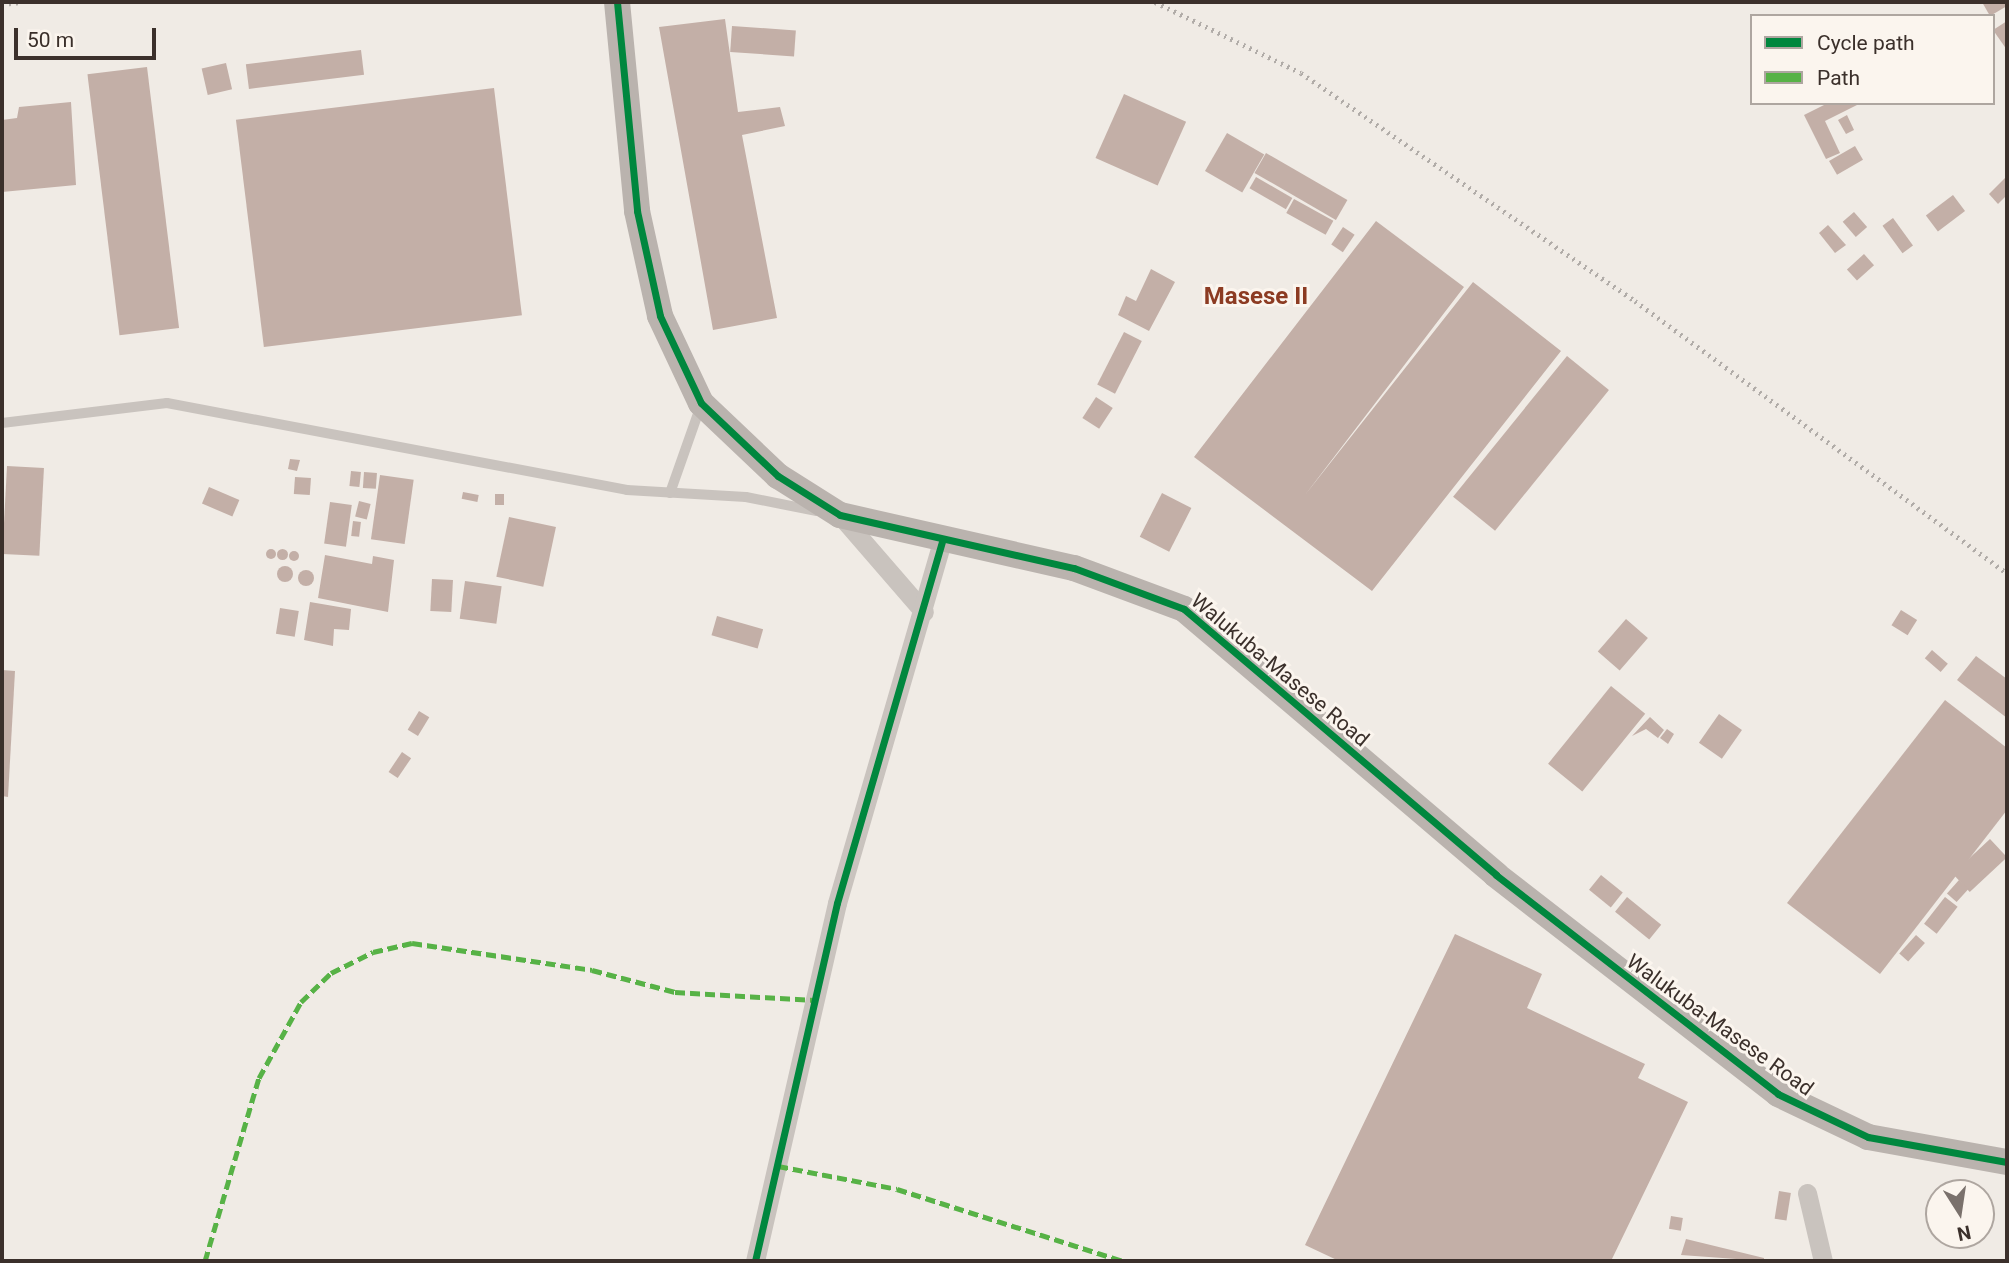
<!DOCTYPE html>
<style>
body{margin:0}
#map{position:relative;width:2009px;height:1263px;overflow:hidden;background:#f0ebe5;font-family:Roboto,sans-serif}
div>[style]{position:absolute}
.building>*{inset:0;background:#c3afa7;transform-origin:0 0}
.round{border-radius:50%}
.lane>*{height:10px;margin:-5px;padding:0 5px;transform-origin:5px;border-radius:5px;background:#c9c3be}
.street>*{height:19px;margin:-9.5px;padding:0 9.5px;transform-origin:9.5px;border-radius:9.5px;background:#c9c3be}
.secondary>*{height:26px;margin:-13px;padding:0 13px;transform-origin:13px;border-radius:13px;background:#bab3ae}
.rail>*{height:5px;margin-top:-2.5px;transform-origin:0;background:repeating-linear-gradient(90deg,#b1aca8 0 2px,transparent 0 7px)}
.quiet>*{height:5px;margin-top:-2.5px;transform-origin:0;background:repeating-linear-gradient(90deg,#57b246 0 10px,transparent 0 15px)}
.cycleway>*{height:7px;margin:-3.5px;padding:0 3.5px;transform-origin:3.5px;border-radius:3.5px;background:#00873e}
span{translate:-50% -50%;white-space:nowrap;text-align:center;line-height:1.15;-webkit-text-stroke:6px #fbf5ee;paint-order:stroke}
.street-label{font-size:21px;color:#3b302b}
.quarter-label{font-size:24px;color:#8c3b22;font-weight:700}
.frame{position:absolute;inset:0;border:4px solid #3b302b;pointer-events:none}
.legend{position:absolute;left:1750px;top:14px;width:245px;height:91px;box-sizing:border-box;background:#fbf5ee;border:2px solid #aea6a0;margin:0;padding:9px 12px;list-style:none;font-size:21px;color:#3b302b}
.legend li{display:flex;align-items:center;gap:14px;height:35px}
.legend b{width:35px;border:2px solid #aea6a0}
.north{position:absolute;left:1925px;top:1179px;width:70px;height:70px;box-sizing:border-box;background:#fbf5ee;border:2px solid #aea6a0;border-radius:50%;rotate:168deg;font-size:19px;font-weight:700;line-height:28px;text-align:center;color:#3b302b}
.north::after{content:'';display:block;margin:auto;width:24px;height:32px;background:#7a716c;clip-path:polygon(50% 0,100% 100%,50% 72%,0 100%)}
.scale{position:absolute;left:14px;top:28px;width:142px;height:32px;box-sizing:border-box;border:4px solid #3b302b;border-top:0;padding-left:9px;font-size:21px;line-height:24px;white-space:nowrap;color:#3b302b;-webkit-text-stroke:5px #fbf5ee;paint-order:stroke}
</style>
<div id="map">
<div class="building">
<div style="clip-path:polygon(1982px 2px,2007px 2px,2007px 6px,1990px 16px)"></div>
<div style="clip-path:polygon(725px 19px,738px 112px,780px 107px,785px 126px,742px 135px,777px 318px,713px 330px,659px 27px)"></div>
<div style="clip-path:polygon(2007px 21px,2007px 50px,1993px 30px)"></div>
<div style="left:732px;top:26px;width:64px;height:26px;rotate:4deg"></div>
<div style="left:361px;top:50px;width:25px;height:116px;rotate:83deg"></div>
<div style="left:226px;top:63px;width:27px;height:25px;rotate:77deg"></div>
<div style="left:147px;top:67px;width:263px;height:60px;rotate:83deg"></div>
<div style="left:494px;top:88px;width:229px;height:260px;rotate:83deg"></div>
<div style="left:1124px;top:94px;width:68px;height:70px;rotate:24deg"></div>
<div style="clip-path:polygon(71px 102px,76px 185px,2px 192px,2px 120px,17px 118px,19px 107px)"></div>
<div style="clip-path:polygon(1828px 103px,1857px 105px,1825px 121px,1840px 153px,1826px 159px,1804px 115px)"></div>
<div style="clip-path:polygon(1847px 115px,1854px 130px,1846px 134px,1838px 120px)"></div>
<div style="left:1227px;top:133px;width:43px;height:44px;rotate:30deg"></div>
<div style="left:1855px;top:146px;width:16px;height:30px;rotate:60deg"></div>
<div style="left:1266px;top:153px;width:94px;height:23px;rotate:30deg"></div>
<div style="clip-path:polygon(2007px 176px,2007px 195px,1998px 204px,1989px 194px)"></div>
<div style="left:1256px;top:177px;width:42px;height:13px;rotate:30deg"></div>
<div style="left:1953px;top:195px;width:20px;height:34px;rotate:53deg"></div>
<div style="left:1294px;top:199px;width:45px;height:16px;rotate:29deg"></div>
<div style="left:1854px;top:212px;width:20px;height:15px;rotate:49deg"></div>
<div style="left:1893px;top:218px;width:34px;height:13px;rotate:54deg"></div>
<div style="clip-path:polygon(1376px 221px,1464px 287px,1305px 495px,1473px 282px,1561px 351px,1372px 591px,1194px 457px)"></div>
<div style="clip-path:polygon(1828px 225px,1846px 245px,1835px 253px,1819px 233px)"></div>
<div style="left:1343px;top:227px;width:14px;height:21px;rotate:34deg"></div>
<div style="left:1864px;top:254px;width:15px;height:23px;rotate:48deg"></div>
<div style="clip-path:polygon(1151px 269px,1175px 282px,1149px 331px,1118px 315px,1126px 296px,1136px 301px)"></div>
<div style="left:1124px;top:332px;width:20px;height:59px;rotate:27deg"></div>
<div style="left:1567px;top:356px;width:54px;height:181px;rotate:39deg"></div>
<div style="left:1096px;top:397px;width:20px;height:25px;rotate:33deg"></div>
<div style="clip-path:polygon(290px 459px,300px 460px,297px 471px,288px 469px)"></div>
<div style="left:7px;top:466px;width:37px;height:88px;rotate:3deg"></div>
<div style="left:351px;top:471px;width:10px;height:15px;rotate:6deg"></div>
<div style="left:364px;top:472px;width:13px;height:16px;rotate:4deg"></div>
<div style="left:380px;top:475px;width:34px;height:65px;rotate:8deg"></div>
<div style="left:295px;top:477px;width:16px;height:17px;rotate:4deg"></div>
<div style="left:209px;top:487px;width:33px;height:18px;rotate:23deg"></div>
<div style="left:463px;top:492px;width:16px;height:7px;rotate:11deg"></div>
<div style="left:1162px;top:493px;width:33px;height:49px;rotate:27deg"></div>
<div style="left:495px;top:494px;width:9px;height:11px"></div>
<div style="left:359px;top:501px;width:12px;height:16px;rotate:14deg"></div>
<div style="left:330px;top:502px;width:22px;height:42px;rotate:8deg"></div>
<div style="left:509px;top:517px;width:48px;height:61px;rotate:12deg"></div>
<div style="left:353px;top:521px;width:8px;height:15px;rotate:7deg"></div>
<div class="round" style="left:276.5px;top:548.5px;width:11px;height:11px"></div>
<div class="round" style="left:266px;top:549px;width:10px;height:10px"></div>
<div class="round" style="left:289px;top:551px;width:10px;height:10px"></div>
<div style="clip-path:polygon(325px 555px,372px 564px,373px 556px,394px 560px,388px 612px,318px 598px)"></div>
<div class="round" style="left:277px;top:566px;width:16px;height:16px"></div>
<div class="round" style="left:298px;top:570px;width:16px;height:16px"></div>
<div style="left:432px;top:579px;width:21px;height:32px;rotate:3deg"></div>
<div style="left:465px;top:581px;width:37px;height:38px;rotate:8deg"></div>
<div style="clip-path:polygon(310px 602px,351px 609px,349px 630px,334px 629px,333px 646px,304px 640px)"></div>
<div style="left:280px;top:608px;width:19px;height:26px;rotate:9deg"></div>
<div style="left:1901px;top:610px;width:19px;height:18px;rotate:32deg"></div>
<div style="left:717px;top:616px;width:48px;height:20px;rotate:16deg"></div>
<div style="left:1626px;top:619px;width:29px;height:43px;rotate:41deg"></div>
<div style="left:1932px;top:650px;width:21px;height:11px;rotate:41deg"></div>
<div style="clip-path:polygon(1976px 656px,2007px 679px,2007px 718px,1957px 680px)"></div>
<div style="clip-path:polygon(2px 670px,15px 671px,8px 797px,2px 796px)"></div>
<div style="left:1611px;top:686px;width:44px;height:100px;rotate:39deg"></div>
<div style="clip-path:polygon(1945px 700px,2007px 748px,2007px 810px,1880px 974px,1787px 903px)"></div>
<div style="left:419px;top:711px;width:12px;height:22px;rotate:31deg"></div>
<div style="left:1719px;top:714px;width:28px;height:35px;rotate:35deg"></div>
<div style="clip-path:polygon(1650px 717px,1664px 730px,1658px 738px,1646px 729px,1632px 736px)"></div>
<div style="clip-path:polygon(1667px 729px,1674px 734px,1668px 744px,1660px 738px)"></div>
<div style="left:402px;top:752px;width:11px;height:24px;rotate:34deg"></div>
<div style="left:1990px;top:839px;width:25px;height:51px;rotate:47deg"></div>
<div style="left:1601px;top:875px;width:28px;height:19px;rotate:39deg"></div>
<div style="left:1959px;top:880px;width:13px;height:18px;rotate:42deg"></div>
<div style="left:1627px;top:897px;width:44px;height:19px;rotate:39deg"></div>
<div style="left:1945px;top:897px;width:16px;height:34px;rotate:38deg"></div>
<div style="clip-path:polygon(1455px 934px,1542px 974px,1527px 1008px,1645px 1064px,1638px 1078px,1688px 1102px,1611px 1261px,1339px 1261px,1305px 1245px)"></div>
<div style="left:1916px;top:935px;width:12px;height:25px;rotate:42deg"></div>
<div style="left:1779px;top:1191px;width:12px;height:28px;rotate:9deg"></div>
<div style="left:1671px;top:1216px;width:12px;height:13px;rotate:9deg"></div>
<div style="clip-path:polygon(1686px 1239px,1764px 1258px,1764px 1261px,1681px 1255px)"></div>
</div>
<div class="lane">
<div style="left:2px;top:423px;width:166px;rotate:-6.9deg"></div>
<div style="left:167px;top:403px;width:468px;rotate:10.7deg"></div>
<div style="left:627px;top:490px;width:119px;rotate:3.4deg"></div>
<div style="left:746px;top:497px;width:71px;rotate:11.3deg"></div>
<div style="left:670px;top:493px;width:90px;rotate:-70.6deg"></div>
</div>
<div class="street">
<div style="left:840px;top:515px;width:128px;rotate:49.1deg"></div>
<div style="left:1807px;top:1193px;width:70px;rotate:76.8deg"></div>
<div style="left:755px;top:1261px;width:367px;rotate:-77.1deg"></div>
<div style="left:837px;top:903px;width:379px;rotate:-73.8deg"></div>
</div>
<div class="secondary">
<div style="left:617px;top:2px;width:210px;rotate:84.5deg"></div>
<div style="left:637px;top:211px;width:107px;rotate:77.6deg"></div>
<div style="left:660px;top:316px;width:96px;rotate:64.8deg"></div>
<div style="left:701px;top:403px;width:106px;rotate:43.5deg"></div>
<div style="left:778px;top:476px;width:73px;rotate:32.2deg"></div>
<div style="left:840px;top:515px;width:240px;rotate:12.8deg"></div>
<div style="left:1074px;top:568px;width:117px;rotate:20.4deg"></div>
<div style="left:1184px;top:609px;width:410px;rotate:40.4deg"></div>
<div style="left:1496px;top:875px;width:357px;rotate:37.8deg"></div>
<div style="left:1778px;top:1094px;width:100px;rotate:25.5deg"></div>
<div style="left:1868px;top:1137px;width:141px;rotate:10.2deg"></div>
</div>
<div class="rail">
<div style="left:1155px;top:2px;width:162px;rotate:25.9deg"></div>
<div style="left:1301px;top:73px;width:404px;rotate:34.3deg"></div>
<div style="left:1635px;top:301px;width:461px;rotate:36.2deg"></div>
<div style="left:2px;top:4px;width:19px;rotate:-6deg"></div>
</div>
<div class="quiet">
<div style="left:778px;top:1166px;width:121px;rotate:10.9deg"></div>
<div style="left:897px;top:1189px;width:236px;rotate:17.7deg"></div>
<div style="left:205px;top:1261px;width:191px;rotate:-73.6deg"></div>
<div style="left:259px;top:1078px;width:87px;rotate:-61.1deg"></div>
<div style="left:301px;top:1002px;width:42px;rotate:-44deg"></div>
<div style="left:331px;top:973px;width:47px;rotate:-26.6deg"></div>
<div style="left:373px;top:952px;width:40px;rotate:-13deg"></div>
<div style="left:412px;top:943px;width:182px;rotate:8.5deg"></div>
<div style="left:592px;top:970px;width:86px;rotate:14.8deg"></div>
<div style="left:675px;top:992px;width:140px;rotate:3.3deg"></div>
</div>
<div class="cycleway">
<div style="left:617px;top:2px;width:210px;rotate:84.5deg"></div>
<div style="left:637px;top:211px;width:107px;rotate:77.6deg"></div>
<div style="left:660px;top:316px;width:96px;rotate:64.8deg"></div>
<div style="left:701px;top:403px;width:106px;rotate:43.5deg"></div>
<div style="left:778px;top:476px;width:73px;rotate:32.2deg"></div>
<div style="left:840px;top:515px;width:240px;rotate:12.8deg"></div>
<div style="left:1074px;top:568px;width:117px;rotate:20.4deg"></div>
<div style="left:1184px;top:609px;width:410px;rotate:40.4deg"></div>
<div style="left:1496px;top:875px;width:357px;rotate:37.8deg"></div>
<div style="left:1778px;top:1094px;width:100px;rotate:25.5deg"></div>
<div style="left:1868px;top:1137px;width:141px;rotate:10.2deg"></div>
<div style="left:755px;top:1261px;width:367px;rotate:-77.1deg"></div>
<div style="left:837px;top:903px;width:379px;rotate:-73.8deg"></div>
</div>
<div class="street-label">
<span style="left:1280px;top:670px;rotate:40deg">Walukuba-Masese Road</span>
<span style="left:1720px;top:1025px;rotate:36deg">Walukuba-Masese Road</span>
</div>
<div class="quarter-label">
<span style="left:1256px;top:297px">Masese II</span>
</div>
<div class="frame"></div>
<ul class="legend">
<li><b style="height:9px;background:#00873e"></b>Cycle path</li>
<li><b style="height:9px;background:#57b246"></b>Path</li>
</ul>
<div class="north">N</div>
<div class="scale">50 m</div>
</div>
